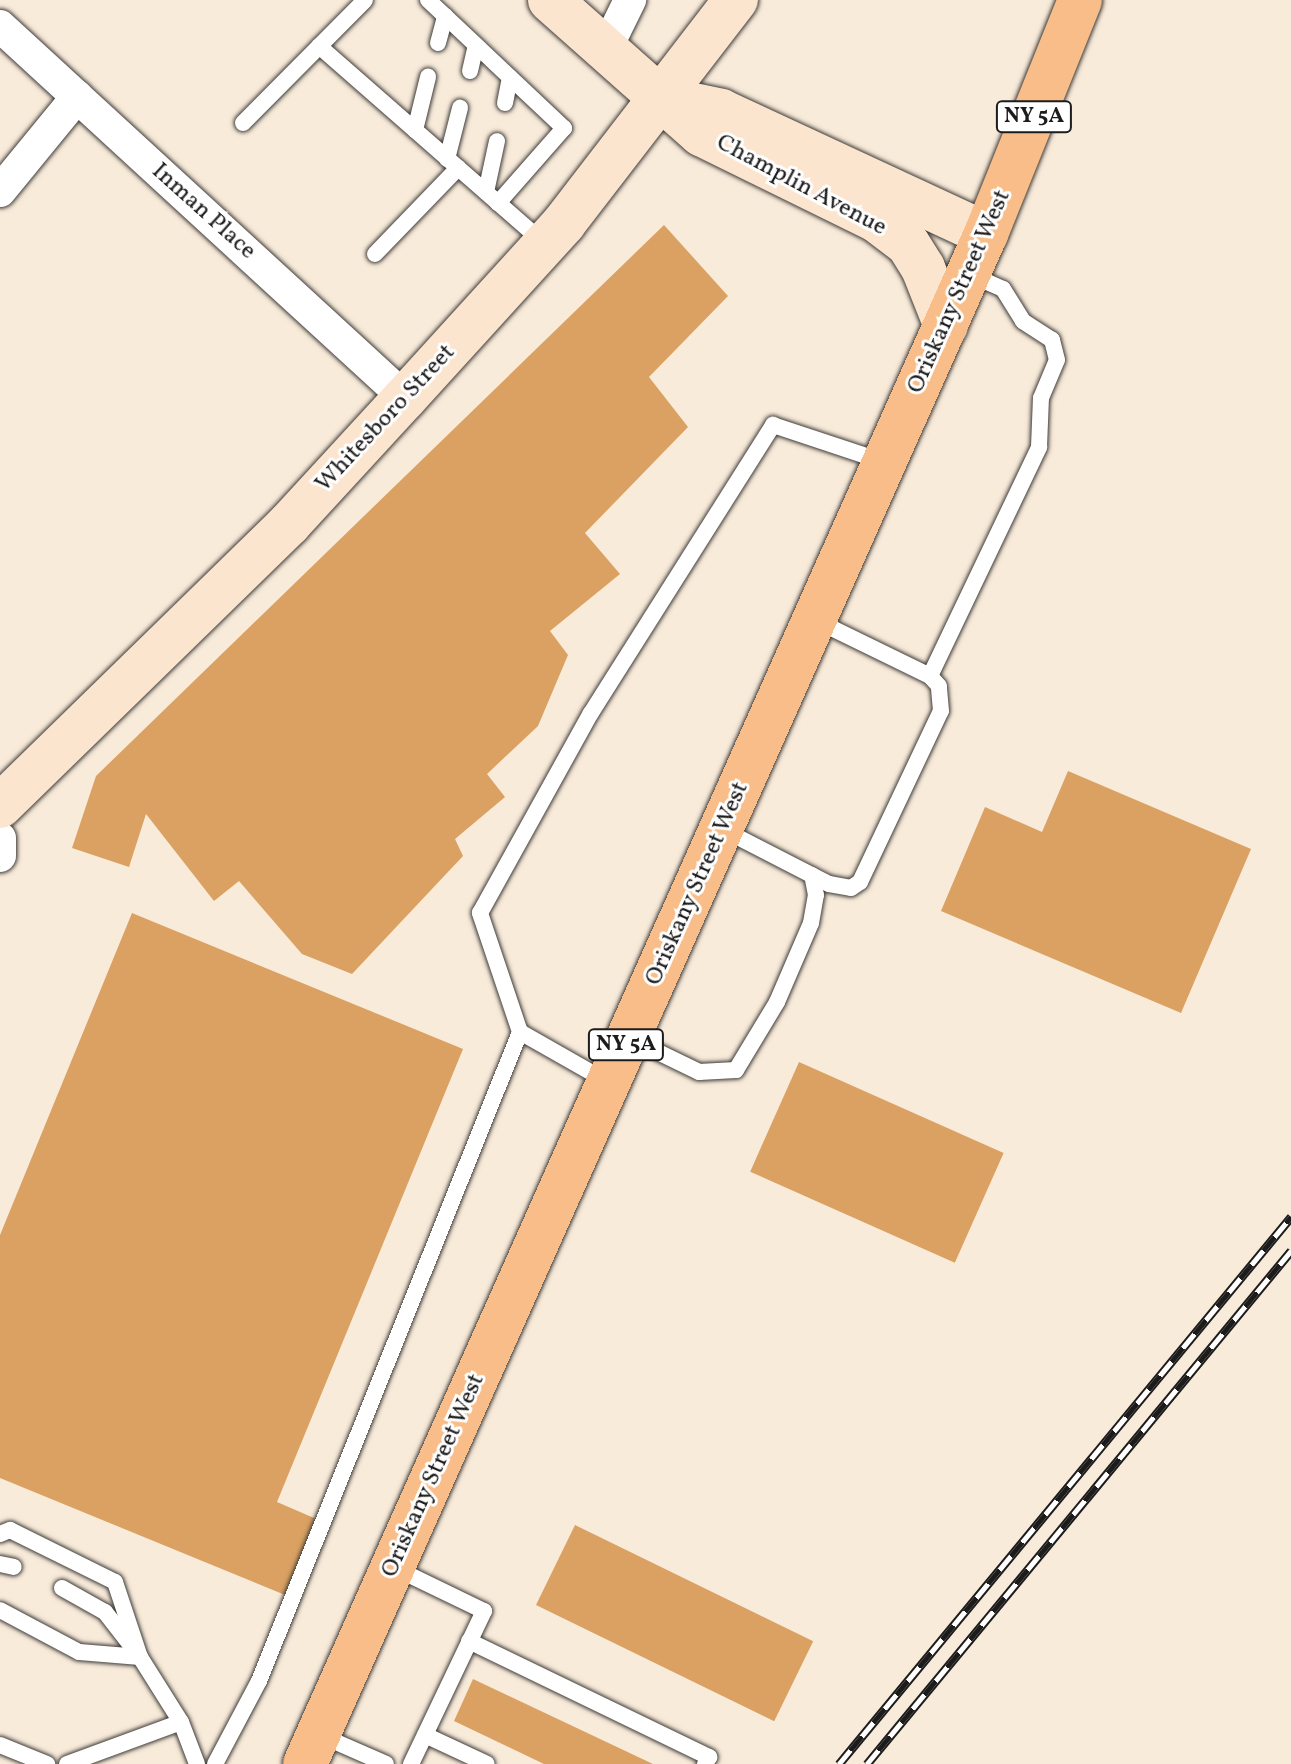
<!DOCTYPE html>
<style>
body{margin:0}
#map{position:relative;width:1291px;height:1764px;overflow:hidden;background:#f9ebda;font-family:Vollkorn,serif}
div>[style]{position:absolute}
.building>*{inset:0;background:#daa162;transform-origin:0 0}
.roads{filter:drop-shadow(0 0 2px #3d3b38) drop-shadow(0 0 2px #3d3b38)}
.lane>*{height:16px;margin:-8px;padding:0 8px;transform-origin:8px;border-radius:8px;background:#fff}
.street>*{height:32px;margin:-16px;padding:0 16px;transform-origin:16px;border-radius:16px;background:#fff}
.secondary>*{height:44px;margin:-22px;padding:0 22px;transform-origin:22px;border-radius:22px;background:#fce5cf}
.primary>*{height:44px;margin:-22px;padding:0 22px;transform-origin:22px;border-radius:22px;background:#f8bd88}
.rail>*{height:9px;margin-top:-4.5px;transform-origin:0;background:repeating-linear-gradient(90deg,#fff 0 18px,#1c1c1c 0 36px);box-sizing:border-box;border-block:2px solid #1c1c1c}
span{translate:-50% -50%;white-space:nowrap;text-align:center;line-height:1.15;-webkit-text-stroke:6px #fff;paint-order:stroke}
.shield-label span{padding:2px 6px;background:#fff;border:2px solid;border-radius:6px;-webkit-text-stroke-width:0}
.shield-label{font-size:22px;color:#1c1c1c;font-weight:700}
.street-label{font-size:24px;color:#1c1c1c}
</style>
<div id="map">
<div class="building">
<div style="clip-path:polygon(664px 225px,728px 296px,649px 377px,688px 427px,585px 533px,620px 574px,550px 631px,568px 655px,538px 726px,487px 774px,505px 797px,455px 839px,463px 856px,352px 974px,302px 954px,239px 881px,214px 901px,146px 814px,129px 867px,72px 848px,96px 776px)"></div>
<div style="clip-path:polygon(1068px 771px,1251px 849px,1181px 1013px,941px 911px,985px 807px,1042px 832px)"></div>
<div style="clip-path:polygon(132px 913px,463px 1049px,277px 1502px,321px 1521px,290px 1597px,0 1478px,0 1235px)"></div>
<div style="left:799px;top:1062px;width:224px;height:120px;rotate:24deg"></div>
<div style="left:575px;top:1525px;width:265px;height:89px;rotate:26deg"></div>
<div style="clip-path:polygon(473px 1679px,653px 1764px,544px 1764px,454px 1721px)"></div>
</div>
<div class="roads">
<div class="lane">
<div style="left:428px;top:0;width:187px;rotate:43.3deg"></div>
<div style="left:564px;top:128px;width:100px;rotate:131.3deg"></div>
<div style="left:438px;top:43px;width:28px;rotate:-75deg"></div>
<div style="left:319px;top:46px;width:299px;rotate:41.2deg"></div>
<div style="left:470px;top:71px;width:26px;rotate:-77deg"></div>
<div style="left:505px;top:103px;width:26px;rotate:-79deg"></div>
<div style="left:243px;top:123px;width:173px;rotate:-45.2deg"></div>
<div style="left:415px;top:130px;width:55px;rotate:-76.2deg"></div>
<div style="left:447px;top:159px;width:53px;rotate:-75.7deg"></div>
<div style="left:486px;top:192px;width:52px;rotate:-77.8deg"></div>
<div style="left:375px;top:254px;width:120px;rotate:-46deg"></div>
<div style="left:930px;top:676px;width:254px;rotate:-64.5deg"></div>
<div style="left:1039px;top:447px;width:49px;rotate:-87.7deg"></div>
<div style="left:1041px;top:398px;width:41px;rotate:-67.2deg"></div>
<div style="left:1057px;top:360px;width:21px;rotate:-104deg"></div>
<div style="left:1052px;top:340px;width:35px;rotate:-147deg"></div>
<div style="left:1023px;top:321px;width:38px;rotate:-122deg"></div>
<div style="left:1003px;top:289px;width:36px;rotate:-156deg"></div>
<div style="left:722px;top:829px;width:120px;rotate:27.2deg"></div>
<div style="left:829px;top:884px;width:22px;rotate:10deg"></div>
<div style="left:851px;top:888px;width:11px;rotate:-34deg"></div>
<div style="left:860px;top:882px;width:189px;rotate:-64.7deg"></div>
<div style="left:941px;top:711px;width:25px;rotate:-95deg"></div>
<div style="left:939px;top:686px;width:13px;rotate:-132deg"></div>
<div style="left:930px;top:676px;width:126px;rotate:-154deg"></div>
<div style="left:520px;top:1032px;width:126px;rotate:-108.6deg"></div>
<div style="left:480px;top:913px;width:229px;rotate:-61deg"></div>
<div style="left:591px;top:713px;width:341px;rotate:-57.7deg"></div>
<div style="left:773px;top:425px;width:117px;rotate:18.4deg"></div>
<div style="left:629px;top:1038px;width:78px;rotate:25.9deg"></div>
<div style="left:699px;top:1072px;width:37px;rotate:-3deg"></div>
<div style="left:736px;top:1070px;width:79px;rotate:-58.9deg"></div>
<div style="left:777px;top:1002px;width:86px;rotate:-66.7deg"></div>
<div style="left:811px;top:923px;width:28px;rotate:-80deg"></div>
<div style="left:816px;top:895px;width:20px;rotate:-101deg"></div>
<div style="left:0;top:1534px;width:11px;rotate:-22deg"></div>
<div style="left:10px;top:1530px;width:117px;rotate:26.3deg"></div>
<div style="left:115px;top:1582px;width:79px;rotate:71.6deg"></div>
<div style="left:140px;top:1657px;width:61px;rotate:-175.3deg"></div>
<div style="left:79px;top:1652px;width:89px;rotate:-152deg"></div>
<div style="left:0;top:1564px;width:14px;rotate:12deg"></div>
<div style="left:395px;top:1568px;width:99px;rotate:25.8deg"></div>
<div style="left:484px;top:1611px;width:170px;rotate:115.5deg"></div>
<div style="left:62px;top:1588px;width:49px;rotate:29.2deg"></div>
<div style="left:105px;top:1612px;width:57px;rotate:52.1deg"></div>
<div style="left:140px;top:1657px;width:77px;rotate:57.8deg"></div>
<div style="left:181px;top:1722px;width:45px;rotate:69.1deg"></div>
<div style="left:469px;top:1641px;width:267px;rotate:25.8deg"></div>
<div style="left:709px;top:1757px;width:8px;rotate:120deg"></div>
<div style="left:320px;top:1735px;width:72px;rotate:23.7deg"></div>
<div style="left:425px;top:1735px;width:68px;rotate:25.1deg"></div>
<div style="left:0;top:1745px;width:51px;rotate:22deg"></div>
<div style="left:67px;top:1764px;width:121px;rotate:-20.2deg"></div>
<div style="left:215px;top:1764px;width:94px;rotate:-62.1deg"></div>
<div style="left:259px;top:1681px;width:700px;rotate:-68.09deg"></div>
<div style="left:520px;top:1032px;width:101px;rotate:29.6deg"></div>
</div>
<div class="street">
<div style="left:0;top:26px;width:550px;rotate:42.57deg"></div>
<div style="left:606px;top:49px;width:55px;rotate:-63.9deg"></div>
<div style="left:0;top:191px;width:122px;rotate:-50.7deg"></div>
<div style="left:0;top:838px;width:18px;rotate:90deg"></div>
</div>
<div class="secondary">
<div style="left:550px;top:0;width:202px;rotate:41.6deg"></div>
<div style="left:701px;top:134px;width:195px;rotate:26.2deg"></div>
<div style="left:876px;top:220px;width:40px;rotate:37deg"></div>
<div style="left:908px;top:244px;width:28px;rotate:58deg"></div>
<div style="left:923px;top:268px;width:62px;rotate:68.4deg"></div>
<div style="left:689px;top:104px;width:33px;rotate:12deg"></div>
<div style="left:721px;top:111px;width:292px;rotate:24.9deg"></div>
<div style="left:0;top:806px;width:404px;rotate:-44.3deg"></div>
<div style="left:289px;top:524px;width:171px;rotate:-47.4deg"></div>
<div style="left:405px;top:398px;width:236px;rotate:-47.7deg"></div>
<div style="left:564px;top:223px;width:282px;rotate:-52.4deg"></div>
</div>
<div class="primary">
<div style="left:305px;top:1764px;width:1675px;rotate:-66.01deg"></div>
<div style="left:986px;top:234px;width:252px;rotate:-68.1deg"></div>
</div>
</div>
<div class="rail">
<div style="left:839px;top:1764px;width:710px;rotate:-50.43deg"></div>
<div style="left:867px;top:1764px;width:666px;rotate:-50.43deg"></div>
</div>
<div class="shield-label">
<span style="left:1034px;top:117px">NY 5A</span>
<span style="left:626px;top:1045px">NY 5A</span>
</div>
<div class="street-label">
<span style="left:801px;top:186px;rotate:28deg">Champlin Avenue</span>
<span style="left:203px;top:212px;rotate:42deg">Inman Place</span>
<span style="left:960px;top:292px;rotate:-66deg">Oriskany Street West</span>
<span style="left:386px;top:419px;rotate:-47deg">Whitesboro Street</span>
<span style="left:698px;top:884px;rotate:-66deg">Oriskany Street West</span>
<span style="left:434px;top:1476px;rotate:-66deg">Oriskany Street West</span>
</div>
</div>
